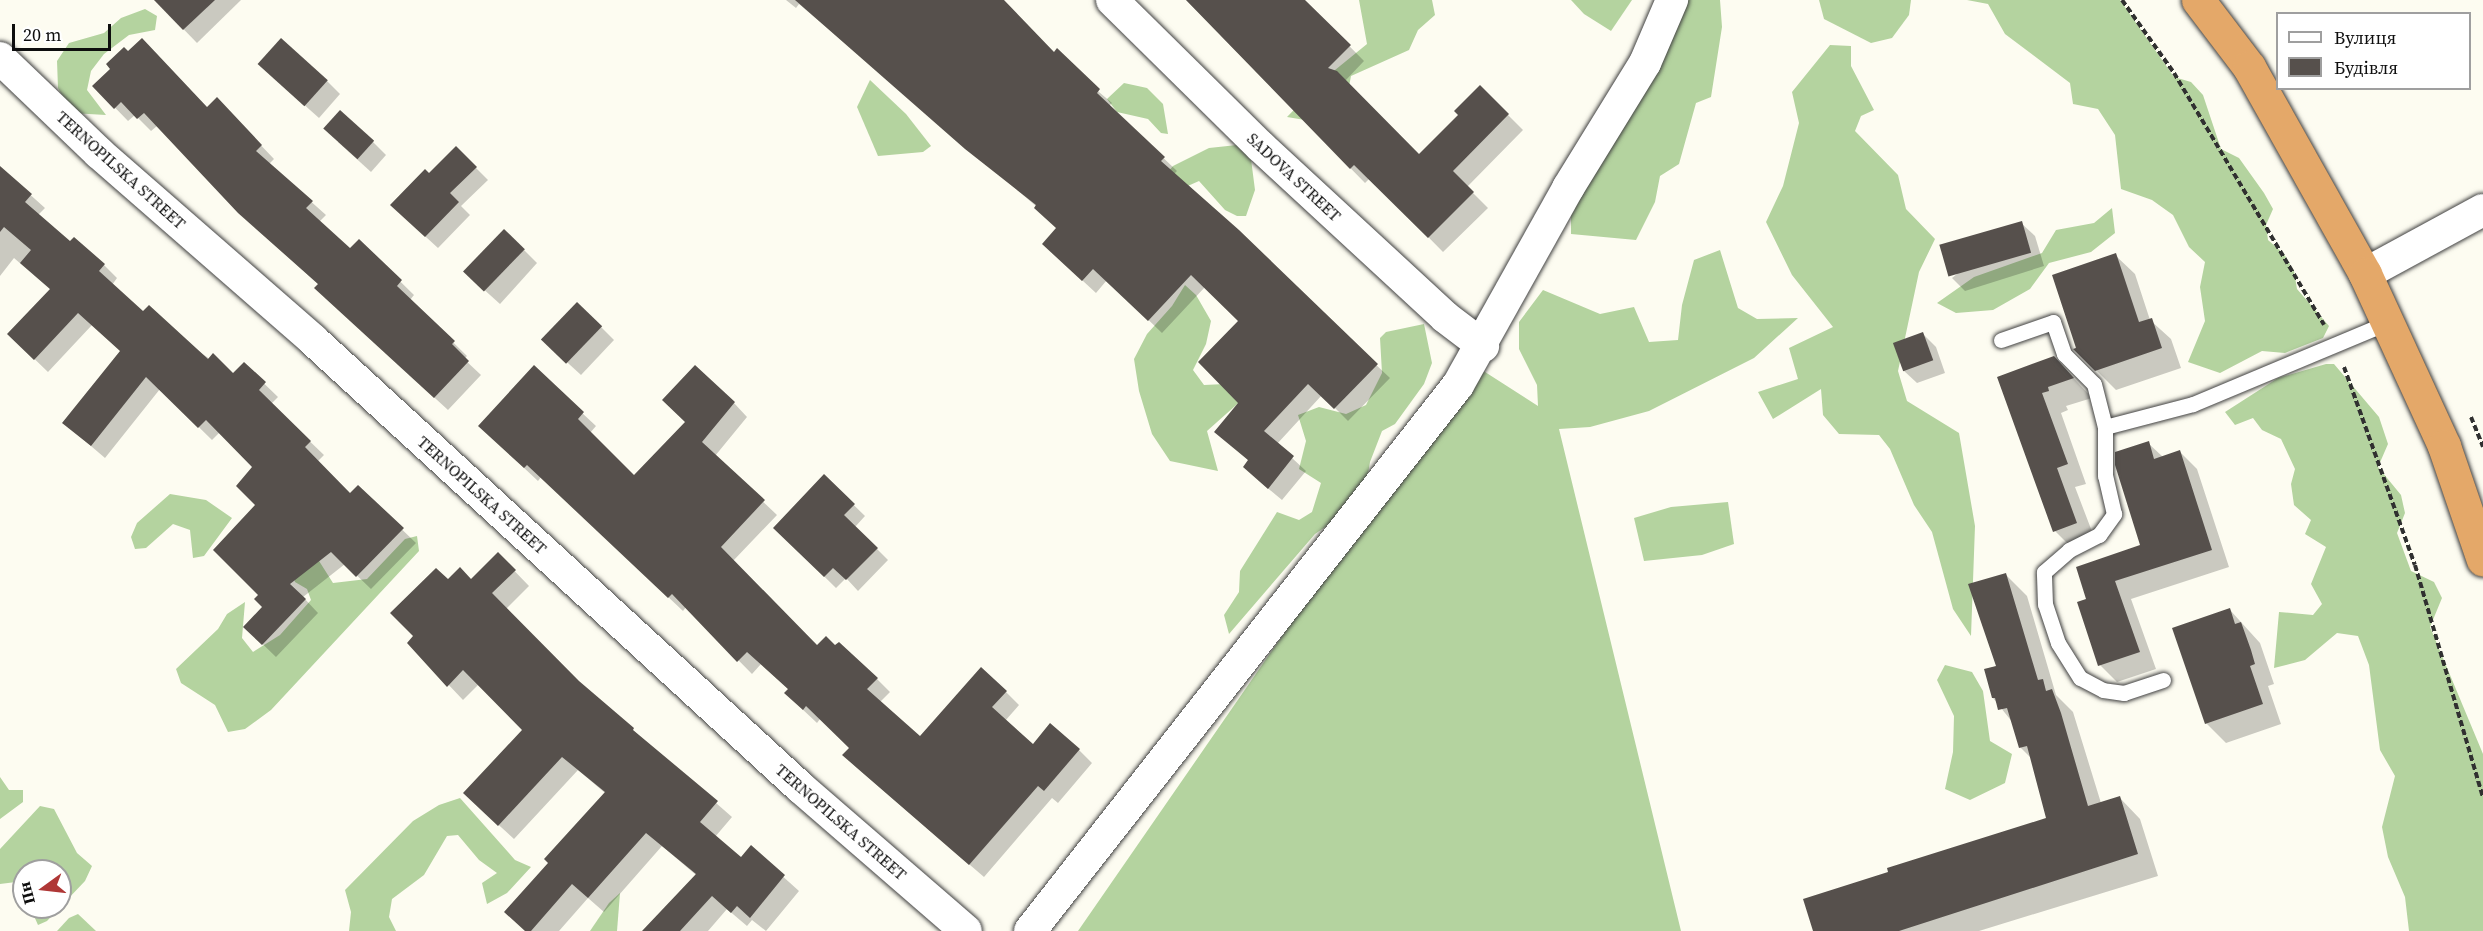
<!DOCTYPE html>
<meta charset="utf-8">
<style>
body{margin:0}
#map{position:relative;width:2483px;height:931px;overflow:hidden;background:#fdfcf1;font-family:"Source Serif 4",serif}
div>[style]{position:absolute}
.forest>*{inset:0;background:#b4d39f}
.shadow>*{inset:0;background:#0003}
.building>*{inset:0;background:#56504c;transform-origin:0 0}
.path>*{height:4px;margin-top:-2px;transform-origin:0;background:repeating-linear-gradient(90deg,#303030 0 6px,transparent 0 9px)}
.roads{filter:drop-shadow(0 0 2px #414141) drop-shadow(0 0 2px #414141)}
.lane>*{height:15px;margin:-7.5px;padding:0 7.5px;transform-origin:7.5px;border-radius:7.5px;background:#fff}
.street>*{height:32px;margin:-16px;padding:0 16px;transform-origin:16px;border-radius:16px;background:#fff}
.highway>*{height:33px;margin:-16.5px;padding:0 16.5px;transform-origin:16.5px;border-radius:16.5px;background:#e4a869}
span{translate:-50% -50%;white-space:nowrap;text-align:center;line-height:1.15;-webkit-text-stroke:6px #fff;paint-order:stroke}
.street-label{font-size:16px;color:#0e0e0e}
.legend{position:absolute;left:2276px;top:12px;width:195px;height:78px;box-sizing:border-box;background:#fff;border:2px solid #9f9f9f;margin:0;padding:8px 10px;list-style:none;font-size:18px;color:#0e0e0e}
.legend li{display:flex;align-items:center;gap:12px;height:30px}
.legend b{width:30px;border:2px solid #9f9f9f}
.north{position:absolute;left:12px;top:859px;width:60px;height:60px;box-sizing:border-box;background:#fff;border:2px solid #9f9f9f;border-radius:50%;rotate:255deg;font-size:16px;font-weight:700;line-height:24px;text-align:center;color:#0e0e0e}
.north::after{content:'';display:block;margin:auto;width:21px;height:27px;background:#af3736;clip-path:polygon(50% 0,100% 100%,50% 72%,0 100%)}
.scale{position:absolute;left:12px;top:24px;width:99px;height:27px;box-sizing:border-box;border:3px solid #0e0e0e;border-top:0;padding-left:8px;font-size:18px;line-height:21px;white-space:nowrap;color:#0e0e0e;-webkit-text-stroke:4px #fff;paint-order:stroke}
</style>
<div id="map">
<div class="forest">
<div style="clip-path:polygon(1359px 0,1432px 0,1435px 15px,1418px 30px,1409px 50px,1351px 76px,1347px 97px,1311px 121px,1287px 117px,1324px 79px,1367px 44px)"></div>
<div style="clip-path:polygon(1571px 0,1632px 0,1611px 31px,1584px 14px)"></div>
<div style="clip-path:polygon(1669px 0,1720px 0,1722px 27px,1711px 97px,1696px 103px,1679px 164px,1660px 176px,1655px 202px,1636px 240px,1571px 234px,1571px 208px)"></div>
<div style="clip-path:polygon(1819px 0,1911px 0,1909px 15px,1892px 38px,1871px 43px,1824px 19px)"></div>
<div style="clip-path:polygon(1967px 0,2120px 0,2174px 77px,2191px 82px,2203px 95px,2221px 149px,2239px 158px,2264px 193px,2273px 209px,2266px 225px,2268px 240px,2284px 254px,2294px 271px,2297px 289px,2329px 326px,2323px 338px,2285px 353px,2262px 351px,2220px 373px,2188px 362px,2205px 321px,2200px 287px,2205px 262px,2189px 247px,2173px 215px,2152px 200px,2121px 189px,2115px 135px,2098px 109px,2073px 104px,2070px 83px,2005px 34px,1988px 4px)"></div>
<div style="clip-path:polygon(145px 9px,157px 16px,155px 30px,129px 35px,104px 54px,91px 71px,87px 90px,106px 115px,71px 113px,58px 88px,57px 61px,69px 43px,104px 33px,121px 18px)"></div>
<div style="clip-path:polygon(1830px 45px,1851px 46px,1851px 66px,1874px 110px,1861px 116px,1855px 131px,1898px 175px,1906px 209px,1935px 239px,1919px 272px,1898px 371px,1907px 401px,1959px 433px,1975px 526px,1971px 636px,1953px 609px,1932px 532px,1914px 505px,1890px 449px,1879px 435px,1839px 434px,1823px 415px,1821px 389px,1773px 419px,1758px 392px,1798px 379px,1789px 348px,1833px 327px,1792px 275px,1766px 222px,1783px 186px,1799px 123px,1792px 92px)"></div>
<div style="clip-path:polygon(870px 80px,906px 114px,931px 146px,923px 152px,878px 156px,857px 107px)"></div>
<div style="clip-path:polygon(1124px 83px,1147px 88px,1163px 104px,1168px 134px,1161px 133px,1148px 119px,1117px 112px,1107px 99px)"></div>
<div style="clip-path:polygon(1237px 145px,1251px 159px,1255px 190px,1246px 216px,1237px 216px,1225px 210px,1199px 181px,1181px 189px,1161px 180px,1173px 166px,1209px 148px)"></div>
<div style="clip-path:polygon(2112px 208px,2115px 233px,2091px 252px,2049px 263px,2030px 289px,1993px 310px,1956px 313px,1937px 303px,1974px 277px,2042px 253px,2056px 230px,2094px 223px)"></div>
<div style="clip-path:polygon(1720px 250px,1738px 308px,1757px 319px,1798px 318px,1754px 358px,1649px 411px,1590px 427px,1559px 429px,1681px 931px,1078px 931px,1471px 363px,1538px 406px,1537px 385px,1519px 349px,1519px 322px,1543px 290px,1600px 314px,1634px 307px,1649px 342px,1678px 340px,1682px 305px,1694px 260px)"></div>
<div style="clip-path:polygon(1185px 285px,1196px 295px,1211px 321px,1206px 344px,1193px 370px,1204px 385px,1225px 384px,1244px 398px,1207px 431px,1218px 471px,1170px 461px,1152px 434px,1139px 391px,1134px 359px,1147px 334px,1172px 306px)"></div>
<div style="clip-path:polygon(1424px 324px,1432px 363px,1424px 384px,1395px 424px,1382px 431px,1370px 462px,1366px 485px,1344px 514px,1315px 534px,1229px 634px,1224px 615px,1239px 592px,1240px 571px,1277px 512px,1299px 520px,1312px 512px,1321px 483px,1299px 469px,1306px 441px,1298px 415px,1319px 407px,1346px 414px,1366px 405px,1382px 373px,1380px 338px,1386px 332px)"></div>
<div style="clip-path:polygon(2326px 364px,2334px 364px,2379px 417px,2388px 444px,2378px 467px,2401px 495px,2405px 513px,2397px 533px,2411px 571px,2434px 582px,2442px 598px,2430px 627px,2483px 754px,2483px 931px,2409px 931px,2405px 897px,2388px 857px,2382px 827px,2395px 776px,2380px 750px,2369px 665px,2358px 636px,2337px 633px,2305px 660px,2274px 668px,2279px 612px,2313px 615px,2322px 604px,2311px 584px,2326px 547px,2305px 534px,2311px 520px,2294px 505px,2291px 484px,2295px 469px,2281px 439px,2262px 430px,2253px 418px,2235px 425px,2225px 412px,2278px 378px)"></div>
<div style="clip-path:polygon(170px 494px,206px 500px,232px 518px,204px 556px,193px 558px,190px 530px,173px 524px,146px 548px,135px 549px,131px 537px,137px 523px)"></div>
<div style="clip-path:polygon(1728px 502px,1734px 544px,1702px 555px,1644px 561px,1634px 518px,1671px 507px)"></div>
<div style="clip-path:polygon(417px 536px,419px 551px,271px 710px,245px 729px,228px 732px,215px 705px,181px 683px,176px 669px,218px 629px,227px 614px,245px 602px,242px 638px,253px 652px,280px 635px,311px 600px,307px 589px,295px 582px,286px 556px,314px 553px,333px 583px,367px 579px,405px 539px)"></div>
<div style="clip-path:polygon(1945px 665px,1972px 672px,1983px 691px,1990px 741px,2012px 754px,2005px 783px,1970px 800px,1945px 789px,1953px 752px,1954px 716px,1937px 680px)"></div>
<div style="clip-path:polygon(0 777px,9px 790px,23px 790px,23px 802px,0 819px)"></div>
<div style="clip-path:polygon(460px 798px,515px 860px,531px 867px,507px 893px,487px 904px,482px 883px,497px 873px,479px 860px,458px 835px,447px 836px,424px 875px,392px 899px,389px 917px,396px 931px,349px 931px,351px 912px,345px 890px,413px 821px,439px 805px)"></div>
<div style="clip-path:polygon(40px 806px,54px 809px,77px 853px,92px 866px,85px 881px,47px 921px,38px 925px,30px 907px,60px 907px,60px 871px,24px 871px,24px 888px,16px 882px,0 884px,0 849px)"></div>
<div style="clip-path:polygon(620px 893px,617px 931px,590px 931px,609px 903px)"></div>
<div style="clip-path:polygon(78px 914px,96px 931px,57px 931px,69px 918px)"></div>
</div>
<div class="shadow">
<div style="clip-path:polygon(162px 0,241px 0,197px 43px,160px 5px)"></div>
<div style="clip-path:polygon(786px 0,1003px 0,1054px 54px,1112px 103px,1109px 106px,1177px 171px,1174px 174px,1390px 378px,1348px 421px,1322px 395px,1277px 444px,1306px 471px,1282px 500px,1258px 480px,1249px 461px,1216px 431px,1240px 402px,1240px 321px,1205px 287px,1162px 333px,1107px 280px,1096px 293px,1057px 257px,1058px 229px,1037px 207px,799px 4px,796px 8px)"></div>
<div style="clip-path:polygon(1186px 0,1261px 0,1309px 5px,1364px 61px,1345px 81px,1419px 156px,1460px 115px,1480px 87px,1523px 130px,1467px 187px,1488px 208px,1443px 252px,1370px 178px,1365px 183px)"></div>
<div style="clip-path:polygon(273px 77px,327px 81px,340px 94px,319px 118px)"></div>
<div style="clip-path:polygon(94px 86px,230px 113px,274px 159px,269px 164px,326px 215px,319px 222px,350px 250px,359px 241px,414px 295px,410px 300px,467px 356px,464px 359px,481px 375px,448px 410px,329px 301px,319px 285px,254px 226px,157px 126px,151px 131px,135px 115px,128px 121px)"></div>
<div style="clip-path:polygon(338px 142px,373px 142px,386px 155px,371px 172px)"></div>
<div style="clip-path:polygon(456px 148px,488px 180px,461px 206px,470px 215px,438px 248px,404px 217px,429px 175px)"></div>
<div style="clip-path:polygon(6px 173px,45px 208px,38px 215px,70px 244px,74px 239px,104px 265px,117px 278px,112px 285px,143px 313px,233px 375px,244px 364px,278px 397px,271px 404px,324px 455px,317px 462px,350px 495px,358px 487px,416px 543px,371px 589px,345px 564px,303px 597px,318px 613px,276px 657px,245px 627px,264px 607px,260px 595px,254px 467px,220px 432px,212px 440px,160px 389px,105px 458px,64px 423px,121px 351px,92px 325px,48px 372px,22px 347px,51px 290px,14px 258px,0 276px,0 179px)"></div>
<div style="clip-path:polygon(2021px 223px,2035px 236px,2044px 266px,1965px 291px,1952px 278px)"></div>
<div style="clip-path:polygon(524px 250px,537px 263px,500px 304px,480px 286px)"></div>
<div style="clip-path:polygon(2115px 255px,2135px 274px,2150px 320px,2171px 339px,2181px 368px,2116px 390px,2075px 349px)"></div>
<div style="clip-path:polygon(601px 327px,614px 340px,581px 375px,557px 353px)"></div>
<div style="clip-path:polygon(1923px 334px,1936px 347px,1945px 373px,1917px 383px,1903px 370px)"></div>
<div style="clip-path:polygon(2054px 357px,2092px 398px,2066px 406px,2068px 410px,2061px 413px,2086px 484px,2075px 487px,2096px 542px,2074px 550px,2055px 531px,1999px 378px)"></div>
<div style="clip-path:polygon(534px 368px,596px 426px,590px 433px,634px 477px,734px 403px,747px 417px,715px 456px,777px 515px,733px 561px,817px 647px,877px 679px,890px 692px,880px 702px,920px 738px,1006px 692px,1019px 705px,1005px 721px,1033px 746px,1079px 750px,1092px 763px,1058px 803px,1052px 798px,984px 877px,857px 768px,844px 755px,851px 748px,820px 719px,817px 723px,800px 707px,789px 690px,761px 664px,752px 674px,686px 607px,683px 611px,541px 477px,538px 481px,493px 439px)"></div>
<div style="clip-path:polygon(2148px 443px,2163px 457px,2180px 452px,2197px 469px,2229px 567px,2131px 599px,2156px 669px,2117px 682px,2100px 665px,2088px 600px,2142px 546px)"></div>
<div style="clip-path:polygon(824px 476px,865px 516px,855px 527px,888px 560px,858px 591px,846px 578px,836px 588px,775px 528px)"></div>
<div style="clip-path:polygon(498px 554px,529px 586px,506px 609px,579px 683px,732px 817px,715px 837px,741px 859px,751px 848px,799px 891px,766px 931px,752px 920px,747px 926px,727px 909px,708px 931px,643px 931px,696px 875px,662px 846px,604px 912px,588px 898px,559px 931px,526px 931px,550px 863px,605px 793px,578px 770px,514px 839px,480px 808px,524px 729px,479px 684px,463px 700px,409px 643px,448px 581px,471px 581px)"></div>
<div style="clip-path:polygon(2005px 574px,2027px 596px,2056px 695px,2073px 712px,2101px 803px,2119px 797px,2140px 819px,2158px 876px,1979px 931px,1815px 931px,2048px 819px,2032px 759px,2020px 747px,2013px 723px,1993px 698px)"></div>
<div style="clip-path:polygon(2230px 610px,2260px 643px,2274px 684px,2268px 686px,2281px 724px,2226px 743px,2206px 723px)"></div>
</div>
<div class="building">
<div style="clip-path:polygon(154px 0,215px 0,183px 30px)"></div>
<div style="clip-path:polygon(795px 0,1004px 0,1054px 52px,1057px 48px,1100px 89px,1097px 93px,1165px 157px,1161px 161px,1239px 230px,1378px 364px,1334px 409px,1308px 384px,1264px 431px,1294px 456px,1268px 489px,1243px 467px,1248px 460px,1214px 432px,1238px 403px,1198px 362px,1238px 321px,1191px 275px,1148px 321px,1093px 269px,1082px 281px,1042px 244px,1056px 228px,1034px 208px,1036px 205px,965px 149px)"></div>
<div style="clip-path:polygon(1186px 0,1305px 0,1351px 45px,1328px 68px,1337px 71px,1419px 154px,1458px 115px,1454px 111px,1480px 85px,1509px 114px,1453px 171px,1474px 192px,1428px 238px,1354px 165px,1350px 169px)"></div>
<div style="clip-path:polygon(142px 38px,207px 107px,217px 97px,262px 145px,256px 151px,313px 201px,306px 208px,350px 248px,359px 239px,402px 280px,397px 286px,455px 341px,452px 344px,469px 361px,434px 398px,314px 288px,318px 284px,238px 213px,144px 113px,137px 119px,121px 102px,114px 109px,92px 86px,110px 69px,106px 64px,124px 47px,128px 51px)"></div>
<div style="left:281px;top:38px;width:63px;height:35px;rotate:42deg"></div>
<div style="left:340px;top:110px;width:46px;height:25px;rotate:42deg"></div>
<div style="clip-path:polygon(456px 146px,477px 167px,450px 193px,459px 202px,425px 237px,390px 205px,425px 169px,429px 173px)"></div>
<div style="clip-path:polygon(0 166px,32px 194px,25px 202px,70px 241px,74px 237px,105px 264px,99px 271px,143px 311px,149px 305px,208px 359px,213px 353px,233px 373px,244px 362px,266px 382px,259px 390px,311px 441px,305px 447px,350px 493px,358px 485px,404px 528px,356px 577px,331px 552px,290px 584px,306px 599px,262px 645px,243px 627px,262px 607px,254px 599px,258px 595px,213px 550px,255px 505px,236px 486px,252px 467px,206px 420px,198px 428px,146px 377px,91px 446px,62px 423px,120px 351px,78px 313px,34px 360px,7px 334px,50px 289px,20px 263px,31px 250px,4px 227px,0 232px)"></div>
<div style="left:2022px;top:221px;width:33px;height:86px;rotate:74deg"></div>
<div style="left:504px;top:229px;width:29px;height:59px;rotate:44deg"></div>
<div style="clip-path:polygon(2116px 253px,2139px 322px,2152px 318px,2162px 348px,2095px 371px,2073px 349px,2076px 348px,2052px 275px)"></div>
<div style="left:577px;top:302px;width:35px;height:52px;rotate:44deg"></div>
<div style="left:1923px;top:332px;width:30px;height:32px;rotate:70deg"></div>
<div style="clip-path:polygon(2054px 356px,2074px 378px,2048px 387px,2049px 391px,2042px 393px,2068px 464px,2057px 468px,2077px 523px,2053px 532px,1997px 377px)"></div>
<div style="clip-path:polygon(534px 365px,584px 412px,578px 419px,634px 475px,685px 422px,662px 400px,695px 365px,735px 402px,702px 442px,765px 500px,721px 547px,817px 645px,826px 636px,835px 645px,839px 642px,878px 678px,867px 689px,920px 736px,981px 667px,1007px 691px,992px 707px,1033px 744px,1050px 723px,1080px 749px,1044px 791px,1038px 786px,969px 865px,842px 755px,849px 748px,806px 706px,803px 710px,784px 693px,788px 689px,747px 652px,737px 662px,672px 594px,668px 598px,527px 465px,524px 468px,478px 426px)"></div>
<div style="clip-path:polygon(2149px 441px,2154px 459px,2180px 450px,2212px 550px,2115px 581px,2140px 652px,2098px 666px,2077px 602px,2086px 599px,2076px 567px,2140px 545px,2115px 465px,2115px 452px)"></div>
<div style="clip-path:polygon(824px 474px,855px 504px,844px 515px,878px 548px,846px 580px,833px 568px,824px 577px,773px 528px)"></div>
<div style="clip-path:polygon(498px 552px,516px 570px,492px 593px,579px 681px,634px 728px,633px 730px,718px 801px,700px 822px,741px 857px,751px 845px,785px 875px,750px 918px,737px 906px,731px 913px,712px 896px,680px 931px,642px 931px,696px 874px,646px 833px,588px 898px,572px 884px,531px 931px,525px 931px,504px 912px,548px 863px,544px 859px,605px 792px,562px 757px,498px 826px,463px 793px,522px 730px,463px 670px,447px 687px,407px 643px,413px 636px,390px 613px,436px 568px,448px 579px,460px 567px,471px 579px)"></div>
<div style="clip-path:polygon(2006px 573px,2038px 680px,2043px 679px,2046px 691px,2052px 689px,2061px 713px,2088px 806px,2120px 796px,2138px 854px,1899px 931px,1813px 931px,1803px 899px,1888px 872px,1887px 868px,2046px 818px,2027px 746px,2019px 748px,2007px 708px,1998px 710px,1995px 698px,1992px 698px,1984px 669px,1996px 666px,1968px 584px)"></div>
<div style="clip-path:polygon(2230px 608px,2235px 624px,2241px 622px,2251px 650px,2255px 664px,2250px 666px,2263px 704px,2205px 724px,2172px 628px)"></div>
</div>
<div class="path">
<div style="left:2122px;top:0;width:90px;rotate:54.5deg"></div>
<div style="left:2174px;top:73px;width:293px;rotate:59.2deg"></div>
<div style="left:2344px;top:367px;width:210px;rotate:70.3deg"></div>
<div style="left:2415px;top:565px;width:242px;rotate:73.7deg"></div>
<div style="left:2471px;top:417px;width:32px;rotate:68deg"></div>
</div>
<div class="roads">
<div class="lane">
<div style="left:2001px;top:340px;width:55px;rotate:-19.1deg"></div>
<div style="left:2053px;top:322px;width:34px;rotate:71deg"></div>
<div style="left:2064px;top:354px;width:42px;rotate:45deg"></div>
<div style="left:2094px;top:384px;width:44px;rotate:75.7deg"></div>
<div style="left:2163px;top:680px;width:41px;rotate:161.6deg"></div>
<div style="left:2124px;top:693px;width:21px;rotate:-172deg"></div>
<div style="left:2103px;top:690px;width:26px;rotate:-152deg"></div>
<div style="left:2080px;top:678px;width:41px;rotate:-122.2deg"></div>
<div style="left:2058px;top:643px;width:41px;rotate:-108.4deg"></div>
<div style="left:2045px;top:604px;width:32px;rotate:-92deg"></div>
<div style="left:2044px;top:572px;width:33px;rotate:-41deg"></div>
<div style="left:2069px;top:550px;width:34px;rotate:-27deg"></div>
<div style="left:2099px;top:535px;width:26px;rotate:-54deg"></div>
<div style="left:2114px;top:514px;width:39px;rotate:-103deg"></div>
<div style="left:2105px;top:476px;width:49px;rotate:-90deg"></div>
<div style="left:2105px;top:427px;width:91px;rotate:-14.6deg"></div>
<div style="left:2193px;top:404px;width:212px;rotate:-22.7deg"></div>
</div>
<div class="street">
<div style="left:1112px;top:0;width:208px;rotate:44.6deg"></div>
<div style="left:1260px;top:146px;width:252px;rotate:42.7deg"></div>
<div style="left:1445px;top:317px;width:48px;rotate:37.3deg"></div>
<div style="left:0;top:58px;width:137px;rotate:43.8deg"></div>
<div style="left:99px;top:153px;width:284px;rotate:41.1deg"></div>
<div style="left:313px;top:340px;width:662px;rotate:42.55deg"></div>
<div style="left:801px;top:788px;width:218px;rotate:40.9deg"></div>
<div style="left:2365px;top:274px;width:134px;rotate:-28.5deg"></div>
<div style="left:1030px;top:931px;width:694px;rotate:-51.91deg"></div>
<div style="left:1458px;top:385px;width:226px;rotate:-60.8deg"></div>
<div style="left:1568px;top:188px;width:147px;rotate:-58.4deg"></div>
<div style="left:1645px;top:63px;width:69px;rotate:-66.8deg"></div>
</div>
<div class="highway">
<div style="left:2198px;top:0;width:84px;rotate:52.7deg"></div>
<div style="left:2249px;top:67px;width:237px;rotate:60.7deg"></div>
<div style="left:2365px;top:274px;width:189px;rotate:65.3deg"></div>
<div style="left:2444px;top:446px;width:120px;rotate:71.1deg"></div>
</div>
</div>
<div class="street-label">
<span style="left:121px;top:170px;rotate:42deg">TERNOPILSKA STREET</span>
<span style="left:1294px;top:177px;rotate:43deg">SADOVA STREET</span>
<span style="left:482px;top:495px;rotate:42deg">TERNOPILSKA STREET</span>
<span style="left:841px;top:822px;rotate:41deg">TERNOPILSKA STREET</span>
</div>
<ul class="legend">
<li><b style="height:8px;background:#fff"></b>Вулиця</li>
<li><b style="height:16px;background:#56504c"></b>Будівля</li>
</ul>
<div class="north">Пн</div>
<div class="scale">20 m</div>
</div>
